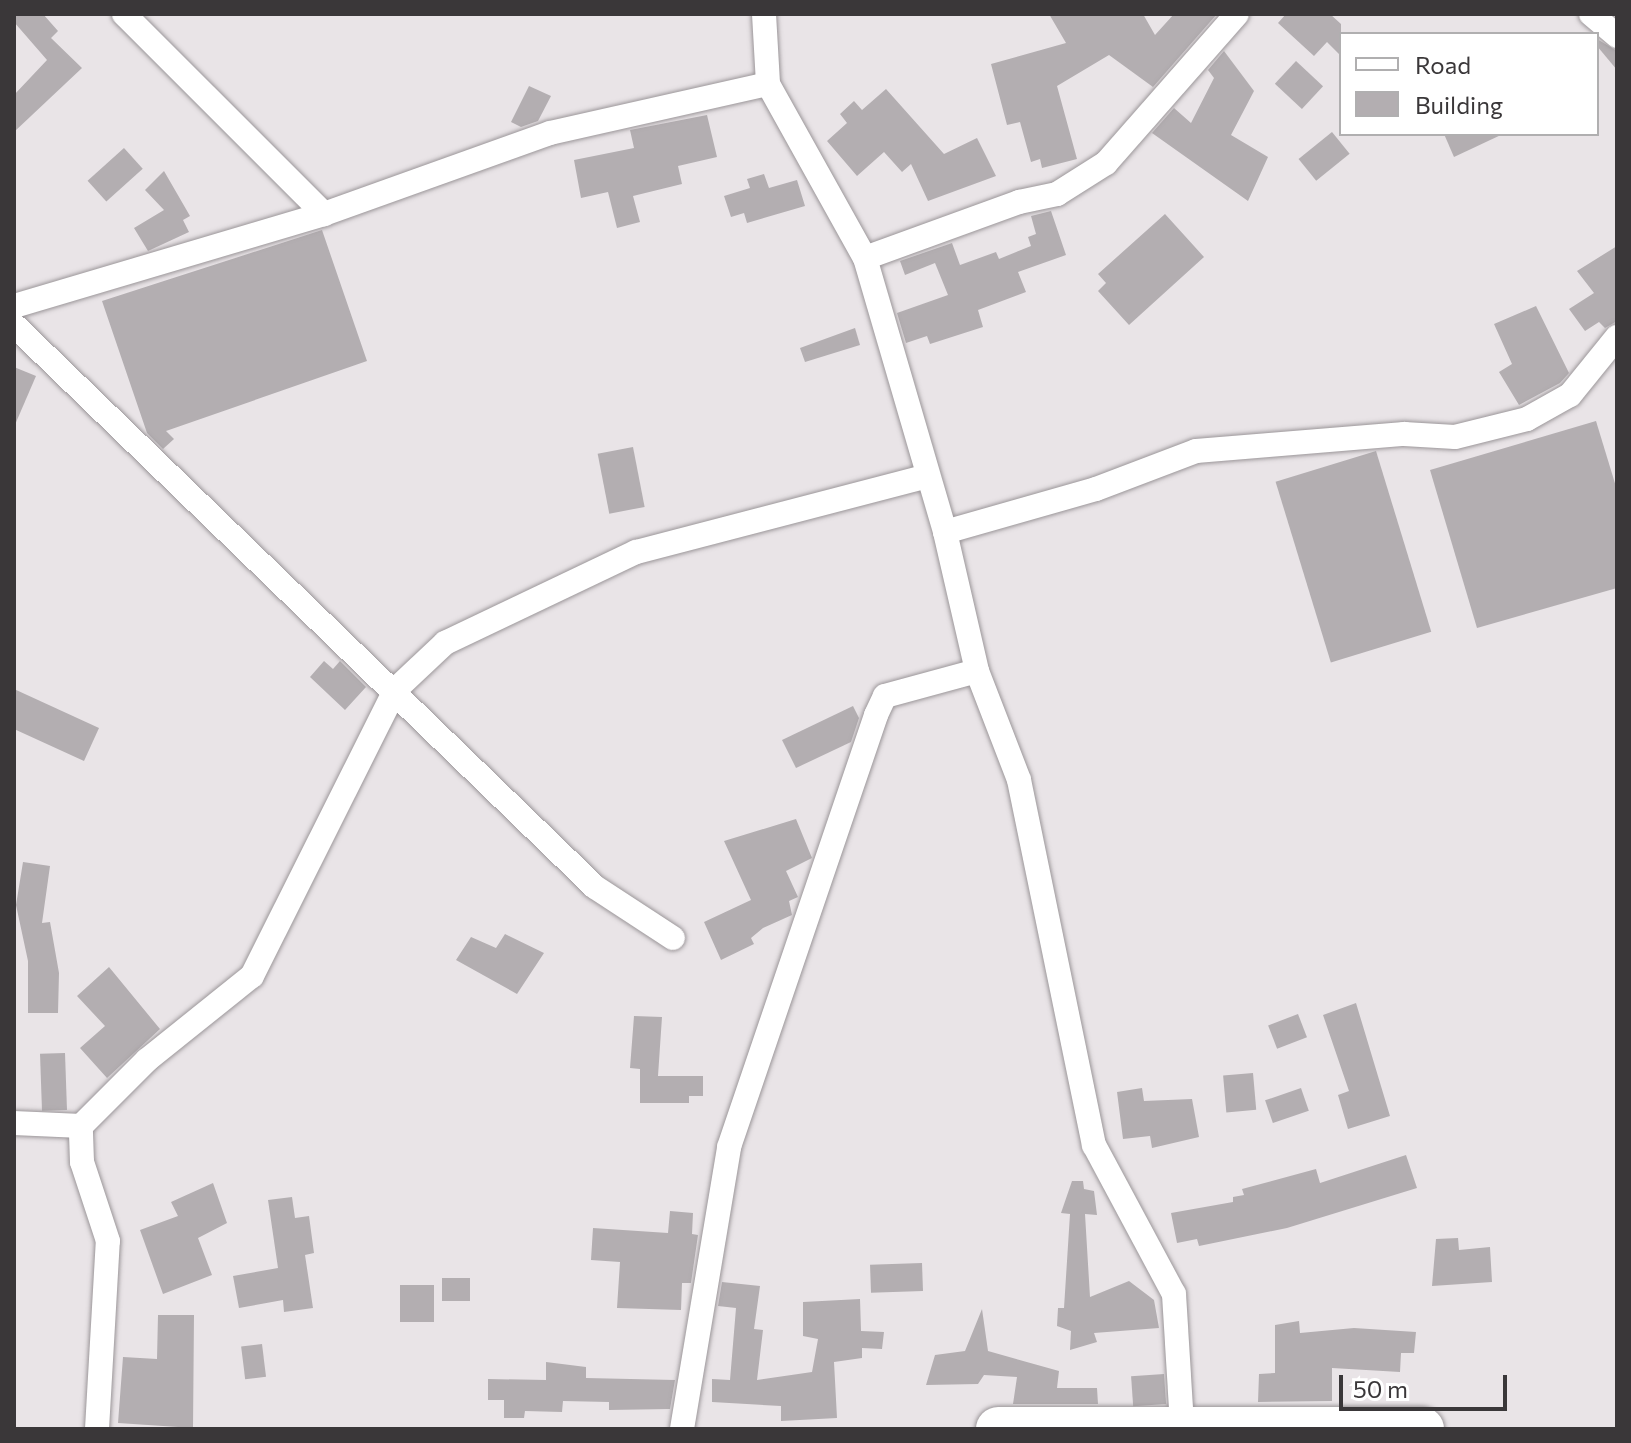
<!DOCTYPE html>
<style>
body{margin:0}
#map{position:relative;width:1631px;height:1443px;overflow:hidden;background:#e9e4e7;font-family:Commissioner,sans-serif}
div>[style]{position:absolute}
.building>*{inset:0;background:#b3aeb1;transform-origin:0 0}
.roads{filter:drop-shadow(0 0 2px #9b9699) drop-shadow(0 0 2px #9b9699)}
.street>*{height:24px;margin:-12px;padding:0 12px;transform-origin:12px;border-radius:12px;background:#fff}
.highway>*{height:44px;margin:-22px;padding:0 22px;transform-origin:22px;border-radius:22px;background:#fff}
span{translate:-50% -50%;white-space:nowrap;text-align:center;line-height:1.15;-webkit-text-stroke:8px #fff;paint-order:stroke}
.frame{position:absolute;inset:0;border:16px solid #3a3739;pointer-events:none}
.legend{position:absolute;left:1339px;top:32px;width:260px;height:104px;box-sizing:border-box;background:#fff;border:2px solid #b0afb0;margin:0;padding:10px 14px;list-style:none;font-size:24px;color:#3a3739}
.legend li{display:flex;align-items:center;gap:16px;height:40px}
.legend b{width:40px;border:2px solid #b0afb0}
.scale{position:absolute;left:1339px;top:1375px;width:168px;height:36px;box-sizing:border-box;border:4px solid #3a3739;border-top:0;padding-left:10px;font-size:24px;line-height:28px;white-space:nowrap;color:#3a3739;-webkit-text-stroke:6px #fff;paint-order:stroke}
</style>
<div id="map">
<div class="building">
<div style="clip-path:polygon(14px 14px,43px 14px,58px 31px,51px 38px,82px 68px,14px 132px,14px 95px,47px 60px,14px 22px)"></div>
<div style="clip-path:polygon(1049px 14px,1143px 14px,1155px 35px,1174px 14px,1217px 14px,1153px 87px,1109px 55px,1057px 86px,1077px 159px,1042px 168px,1040px 159px,1031px 162px,1020px 122px,1007px 125px,991px 64px,1066px 43px)"></div>
<div style="clip-path:polygon(1286px 14px,1330px 14px,1341px 24px,1341px 56px,1327px 42px,1314px 56px,1278px 23px)"></div>
<div style="clip-path:polygon(1597px 39px,1617px 51px,1617px 70px,1597px 46px)"></div>
<div style="clip-path:polygon(1224px 51px,1254px 91px,1231px 135px,1268px 157px,1248px 201px,1152px 133px,1174px 108px,1191px 123px,1214px 78px,1208px 70px)"></div>
<div style="left:1296px;top:61px;width:37px;height:31px;rotate:43deg"></div>
<div style="clip-path:polygon(529px 86px,551px 96px,538px 121px,521px 127px,511px 122px)"></div>
<div style="clip-path:polygon(886px 89px,944px 154px,977px 138px,996px 176px,928px 201px,911px 164px,902px 172px,884px 152px,857px 176px,827px 141px,847px 123px,840px 114px,854px 101px,862px 110px)"></div>
<div style="clip-path:polygon(707px 115px,717px 157px,678px 166px,682px 184px,633px 196px,640px 222px,617px 228px,608px 192px,581px 198px,574px 160px,634px 148px,630px 130px)"></div>
<div style="left:1332px;top:132px;width:28px;height:43px;rotate:51deg"></div>
<div style="clip-path:polygon(1444px 134px,1503px 134px,1454px 157px)"></div>
<div style="left:124px;top:148px;width:28px;height:49px;rotate:48deg"></div>
<div style="clip-path:polygon(164px 171px,190px 216px,183px 220px,189px 232px,148px 251px,134px 228px,164px 210px,145px 190px)"></div>
<div style="clip-path:polygon(764px 174px,769px 188px,797px 180px,805px 206px,747px 223px,744px 213px,731px 217px,724px 196px,750px 188px,747px 179px)"></div>
<div style="clip-path:polygon(1051px 211px,1066px 255px,1018px 272px,1026px 292px,978px 310px,983px 327px,930px 344px,927px 336px,906px 343px,897px 313px,948px 295px,935px 263px,905px 275px,900px 261px,952px 243px,960px 265px,996px 252px,999px 259px,1031px 246px,1028px 237px,1036px 234px,1031px 216px)"></div>
<div style="clip-path:polygon(1165px 214px,1204px 257px,1129px 325px,1098px 291px,1106px 283px,1098px 274px)"></div>
<div style="clip-path:polygon(322px 230px,367px 361px,166px 431px,174px 439px,163px 449px,147px 433px,102px 301px)"></div>
<div style="clip-path:polygon(1617px 246px,1617px 321px,1605px 328px,1599px 322px,1585px 331px,1569px 309px,1594px 293px,1577px 271px)"></div>
<div style="clip-path:polygon(1536px 306px,1569px 373px,1560px 383px,1519px 405px,1499px 372px,1512px 364px,1494px 324px)"></div>
<div style="clip-path:polygon(855px 328px,860px 345px,805px 362px,800px 348px)"></div>
<div style="clip-path:polygon(14px 367px,36px 376px,14px 427px)"></div>
<div style="clip-path:polygon(1596px 421px,1617px 490px,1617px 588px,1477px 628px,1430px 470px)"></div>
<div style="left:633px;top:447px;width:61px;height:36px;rotate:79deg"></div>
<div style="left:1376px;top:451px;width:189px;height:105px;rotate:73deg"></div>
<div style="clip-path:polygon(324px 661px,333px 669px,340px 661px,366px 687px,345px 710px,310px 677px)"></div>
<div style="clip-path:polygon(14px 689px,99px 728px,84px 761px,14px 729px)"></div>
<div style="clip-path:polygon(853px 706px,859px 718px,851px 742px,796px 768px,782px 740px)"></div>
<div style="clip-path:polygon(796px 819px,812px 858px,786px 871px,798px 897px,789px 901px,792px 915px,763px 928px,751px 938px,754px 944px,721px 960px,704px 922px,751px 900px,724px 841px)"></div>
<div style="clip-path:polygon(23px 862px,50px 866px,42px 923px,50px 922px,59px 973px,58px 1013px,28px 1013px,28px 961px,16px 905px)"></div>
<div style="clip-path:polygon(505px 934px,544px 953px,517px 994px,456px 960px,471px 937px,496px 948px)"></div>
<div style="clip-path:polygon(109px 967px,160px 1029px,107px 1078px,80px 1048px,105px 1026px,77px 996px)"></div>
<div style="clip-path:polygon(1356px 1003px,1390px 1116px,1348px 1129px,1338px 1095px,1349px 1091px,1323px 1015px)"></div>
<div style="left:1298px;top:1014px;width:25px;height:32px;rotate:69deg"></div>
<div style="clip-path:polygon(634px 1016px,662px 1017px,658px 1076px,703px 1076px,703px 1096px,689px 1096px,689px 1103px,640px 1103px,640px 1069px,630px 1068px)"></div>
<div style="left:65px;top:1053px;width:57px;height:25px;rotate:88deg"></div>
<div style="left:1253px;top:1073px;width:37px;height:30px;rotate:85deg"></div>
<div style="clip-path:polygon(1142px 1088px,1144px 1101px,1192px 1099px,1199px 1137px,1152px 1148px,1150px 1136px,1123px 1139px,1117px 1092px)"></div>
<div style="left:1301px;top:1088px;width:24px;height:38px;rotate:71deg"></div>
<div style="clip-path:polygon(1406px 1155px,1417px 1188px,1287px 1228px,1199px 1246px,1197px 1239px,1177px 1243px,1171px 1213px,1233px 1202px,1233px 1197px,1244px 1195px,1242px 1189px,1316px 1169px,1320px 1183px)"></div>
<div style="clip-path:polygon(1072px 1181px,1083px 1181px,1084px 1189px,1094px 1191px,1097px 1215px,1085px 1214px,1090px 1297px,1129px 1281px,1154px 1300px,1159px 1328px,1094px 1333px,1097px 1342px,1070px 1350px,1071px 1331px,1057px 1326px,1058px 1308px,1064px 1308px,1070px 1214px,1061px 1213px)"></div>
<div style="clip-path:polygon(213px 1183px,227px 1223px,198px 1238px,212px 1275px,163px 1294px,140px 1230px,178px 1216px,171px 1202px)"></div>
<div style="clip-path:polygon(292px 1197px,295px 1218px,309px 1216px,314px 1253px,305px 1255px,313px 1308px,284px 1312px,283px 1300px,239px 1308px,233px 1276px,278px 1268px,268px 1200px)"></div>
<div style="clip-path:polygon(670px 1211px,693px 1213px,692px 1234px,698px 1235px,691px 1283px,682px 1283px,681px 1310px,617px 1308px,620px 1262px,591px 1260px,593px 1228px,668px 1233px)"></div>
<div style="clip-path:polygon(1458px 1238px,1459px 1250px,1490px 1247px,1492px 1282px,1432px 1286px,1436px 1239px)"></div>
<div style="left:922px;top:1263px;width:28px;height:52px;rotate:88deg"></div>
<div style="left:442px;top:1278px;width:28px;height:23px"></div>
<div style="clip-path:polygon(722px 1282px,760px 1286px,754px 1329px,763px 1330px,757px 1380px,812px 1372px,818px 1339px,803px 1336px,803px 1302px,860px 1299px,861px 1331px,884px 1332px,882px 1349px,862px 1348px,862px 1358px,834px 1362px,837px 1418px,781px 1421px,781px 1406px,712px 1402px,712px 1379px,730px 1380px,736px 1308px,718px 1306px)"></div>
<div style="left:400px;top:1285px;width:34px;height:37px"></div>
<div style="clip-path:polygon(982px 1309px,988px 1351px,1059px 1371px,1057px 1388px,1097px 1388px,1098px 1404px,1013px 1404px,1017px 1377px,984px 1375px,978px 1384px,926px 1385px,935px 1355px,965px 1351px)"></div>
<div style="clip-path:polygon(158px 1315px,194px 1315px,193px 1428px,118px 1423px,123px 1357px,157px 1359px)"></div>
<div style="clip-path:polygon(1299px 1321px,1300px 1333px,1354px 1328px,1416px 1332px,1414px 1353px,1401px 1353px,1400px 1372px,1332px 1368px,1332px 1401px,1258px 1402px,1259px 1374px,1275px 1373px,1275px 1325px)"></div>
<div style="left:262px;top:1344px;width:33px;height:21px;rotate:83deg"></div>
<div style="clip-path:polygon(546px 1362px,586px 1367px,586px 1378px,675px 1380px,670px 1409px,609px 1410px,609px 1402px,563px 1401px,562px 1412px,525px 1411px,524px 1418px,504px 1418px,504px 1400px,488px 1400px,488px 1379px,546px 1380px)"></div>
<div style="left:1164px;top:1374px;width:30px;height:33px;rotate:86deg"></div>
</div>
<div class="roads">
<div class="street">
<div style="left:124px;top:14px;width:283px;rotate:45deg"></div>
<div style="left:764px;top:14px;width:70px;rotate:86.7deg"></div>
<div style="left:768px;top:84px;width:199px;rotate:60.9deg"></div>
<div style="left:865px;top:258px;width:285px;rotate:73.7deg"></div>
<div style="left:945px;top:532px;width:143px;rotate:77deg"></div>
<div style="left:977px;top:671px;width:117px;rotate:68.9deg"></div>
<div style="left:1019px;top:780px;width:373px;rotate:78.4deg"></div>
<div style="left:1094px;top:1145px;width:169px;rotate:61.8deg"></div>
<div style="left:1174px;top:1294px;width:131px;rotate:86.5deg"></div>
<div style="left:1591px;top:14px;width:34px;rotate:40deg"></div>
<div style="left:865px;top:258px;width:164px;rotate:-20deg"></div>
<div style="left:1019px;top:202px;width:39px;rotate:-12deg"></div>
<div style="left:1057px;top:194px;width:58px;rotate:-32.3deg"></div>
<div style="left:1106px;top:163px;width:198px;rotate:-48.7deg"></div>
<div style="left:14px;top:306px;width:323px;rotate:-16.5deg"></div>
<div style="left:324px;top:214px;width:240px;rotate:-19.7deg"></div>
<div style="left:550px;top:133px;width:223px;rotate:-12.7deg"></div>
<div style="left:14px;top:325px;width:808px;rotate:44.05deg"></div>
<div style="left:595px;top:887px;width:93px;rotate:33.2deg"></div>
<div style="left:945px;top:532px;width:157px;rotate:-15.9deg"></div>
<div style="left:1096px;top:489px;width:107px;rotate:-20.8deg"></div>
<div style="left:1196px;top:451px;width:209px;rotate:-4.7deg"></div>
<div style="left:1404px;top:434px;width:51px;rotate:3.4deg"></div>
<div style="left:1455px;top:437px;width:74px;rotate:-14deg"></div>
<div style="left:1527px;top:419px;width:49px;rotate:-29.2deg"></div>
<div style="left:1570px;top:395px;width:75px;rotate:-51deg"></div>
<div style="left:14px;top:1123px;width:67px;rotate:2.6deg"></div>
<div style="left:97px;top:1429px;width:188px;rotate:-86.7deg"></div>
<div style="left:108px;top:1241px;width:83px;rotate:-108.2deg"></div>
<div style="left:82px;top:1162px;width:36px;rotate:-92deg"></div>
<div style="left:81px;top:1126px;width:93px;rotate:-45deg"></div>
<div style="left:147px;top:1060px;width:134px;rotate:-38.7deg"></div>
<div style="left:252px;top:976px;width:320px;rotate:-63.4deg"></div>
<div style="left:395px;top:690px;width:69px;rotate:-43.2deg"></div>
<div style="left:445px;top:643px;width:212px;rotate:-25.5deg"></div>
<div style="left:636px;top:552px;width:301px;rotate:-14.6deg"></div>
<div style="left:682px;top:1429px;width:286px;rotate:-80.5deg"></div>
<div style="left:729px;top:1147px;width:456px;rotate:-71.2deg"></div>
<div style="left:876px;top:715px;width:21px;rotate:-65deg"></div>
<div style="left:885px;top:696px;width:95px;rotate:-15.2deg"></div>
</div>
<div class="highway">
<div style="left:998px;top:1429px;width:424px"></div>
</div>
</div>
<div class="frame"></div>
<ul class="legend">
<li><b style="height:10px;background:#fff"></b>Road</li>
<li><b style="height:22px;background:#b3aeb1"></b>Building</li>
</ul>
<div class="scale">50 m</div>
</div>
